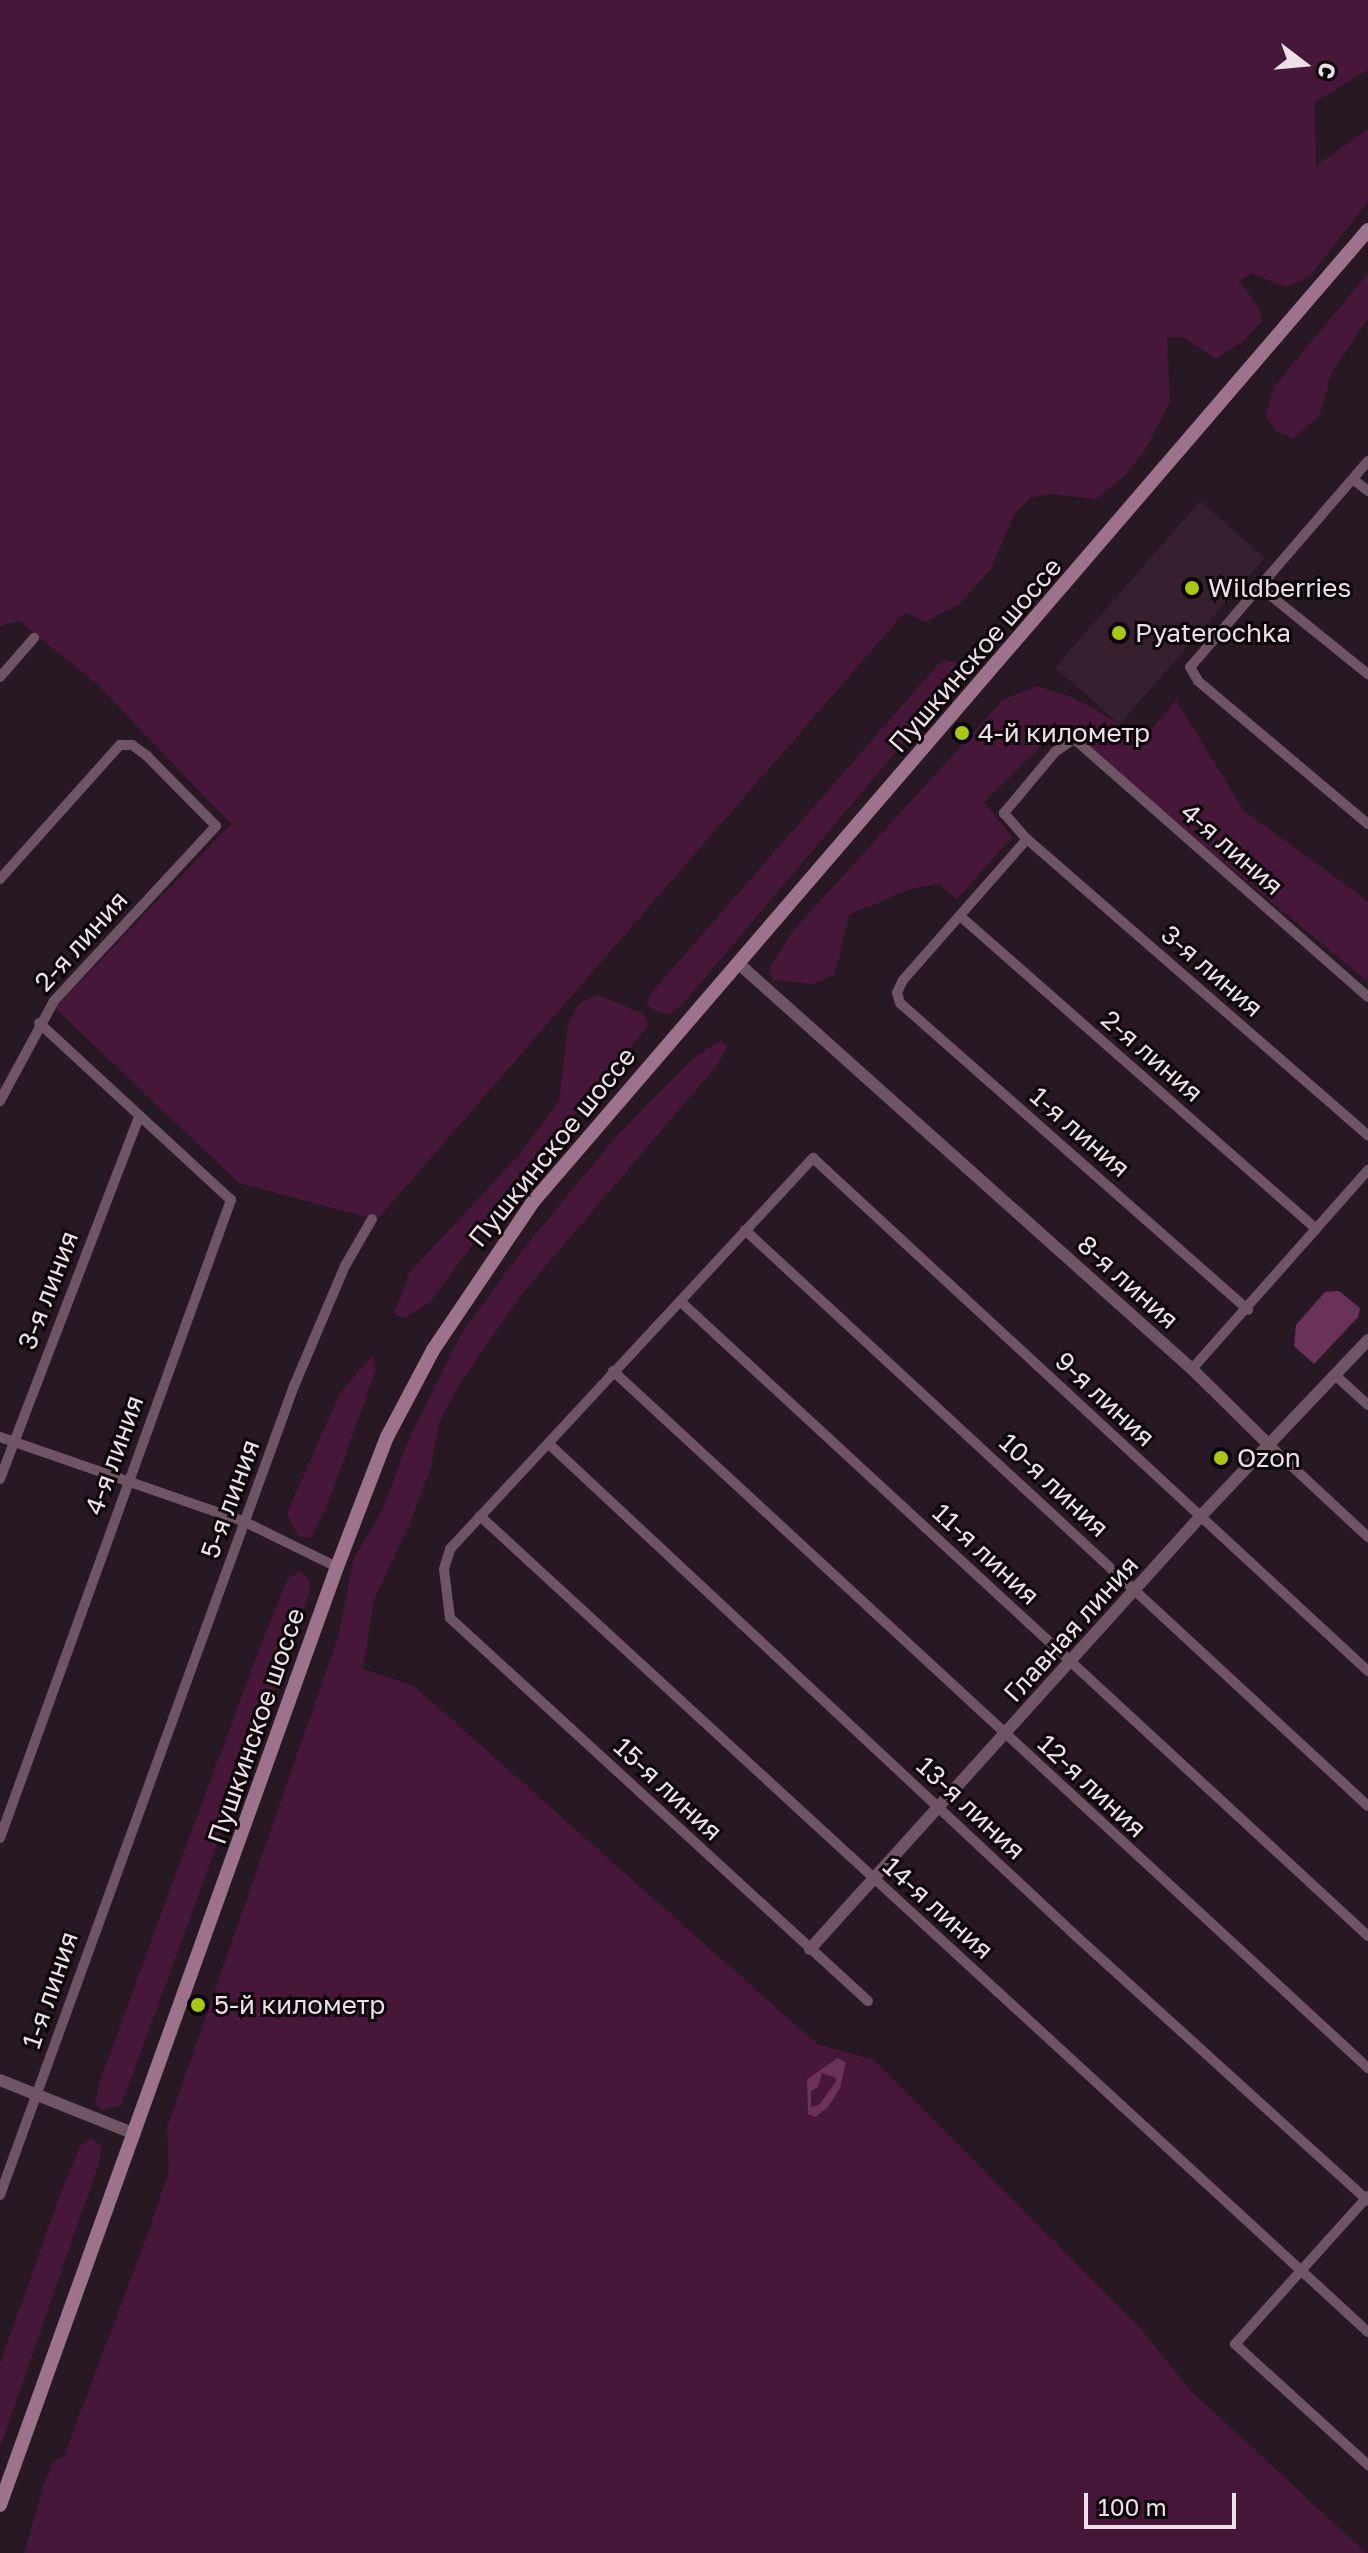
<!DOCTYPE html>
<meta charset="utf-8">
<style>
body{margin:0}
#map{position:relative;width:1368px;height:2553px;overflow:hidden;background:#281823;font-family:"Golos Text",sans-serif}
div>[style]{position:absolute}
.built>*{inset:0;background:#361f2e;transform-origin:0 0}
.green>*{inset:0;background:#461739}
.water>*{inset:0;background:#6a3159}
.minor>*{height:10px;margin:-5px;padding:0 5px;transform-origin:5px;border-radius:5px;background:#6e5465}
.tertiary>*{height:12px;margin:-6px;padding:0 6px;transform-origin:6px;border-radius:6px;background:#6e5465}
.secondary>*{height:14px;margin:-7px;padding:0 7px;transform-origin:7px;border-radius:7px;background:#9c728d}
.dots>*{width:22px;height:22px;translate:-50% -50%;box-sizing:border-box;border:4px solid #0c060a;border-radius:50%}
span{translate:-50% -50%;white-space:nowrap;text-align:center;line-height:1.15;-webkit-text-stroke:6px #0c060a;paint-order:stroke}
.poi-label{font-size:26px;color:#ecdfe7}
.left{translate:0 -50%;text-align:left}
.street-label{font-size:26px;color:#ecdfe7}
.north{position:absolute;left:1264px;top:24px;width:80px;height:80px;-webkit-text-stroke:6px #0c060a;paint-order:stroke;rotate:106deg;font-size:22px;font-weight:700;line-height:32px;text-align:center;color:#ecdfe7}
.north::after{content:'';display:block;margin:auto;width:28px;height:36px;background:#ecdfe7;clip-path:polygon(50% 0,100% 100%,50% 72%,0 100%)}
.scale{position:absolute;left:1084px;top:2493px;width:152px;height:36px;box-sizing:border-box;border:4px solid #ecdfe7;border-top:0;padding-left:10px;font-size:24px;line-height:28px;white-space:nowrap;color:#ecdfe7;-webkit-text-stroke:6px #0c060a;paint-order:stroke}
</style>
<div id="map">
<div class="built">
<div style="left:1200px;top:501px;width:86px;height:221px;rotate:41deg"></div>
</div>
<div class="green">
<div style="clip-path:polygon(0 0,1368px 0,1368px 70px,1315px 102px,1316px 166px,1368px 129px,1368px 202px,1309px 277px,1285px 287px,1252px 273px,1239px 281px,1260px 309px,1262px 321px,1242px 342px,1216px 359px,1183px 337px,1167px 337px,1170px 402px,1145px 450px,1123px 477px,1096px 499px,1051px 494px,1030px 498px,1014px 515px,991px 569px,958px 605px,925px 622px,905px 612px,377px 1220px,239px 1183px,55px 1008px,231px 824px,97px 684px,19px 621px,0 626px)"></div>
<div style="clip-path:polygon(1368px 273px,1368px 318px,1332px 372px,1319px 416px,1293px 439px,1276px 431px,1265px 415px,1274px 387px)"></div>
<div style="clip-path:polygon(942px 660px,956px 662px,956px 675px,934px 707px,682px 1005px,669px 1015px,655px 1011px,647px 1004px,651px 993px)"></div>
<div style="clip-path:polygon(1037px 686px,1074px 698px,1144px 738px,1176px 700px,1244px 811px,1368px 901px,1368px 982px,1061px 727px,984px 802px,1012px 837px,957px 899px,938px 884px,910px 889px,849px 915px,835px 974px,814px 984px,773px 980px,769px 968px,792px 932px,1003px 700px)"></div>
<div style="clip-path:polygon(598px 995px,644px 1014px,648px 1026px,519px 1182px,430px 1302px,405px 1318px,394px 1314px,410px 1272px,519px 1155px,559px 1101px,568px 1024px,580px 1003px)"></div>
<div style="clip-path:polygon(720px 1041px,727px 1046px,718px 1064px,521px 1295px,459px 1385px,439px 1423px,431px 1467px,409px 1526px,374px 1599px,363px 1669px,414px 1686px,817px 2044px,874px 2060px,1140px 2328px,1189px 2389px,1366px 2553px,24px 2553px,44px 2484px,53px 2462px,64px 2456px,151px 2225px,169px 2171px,167px 2128px,338px 1637px,354px 1558px,384px 1507px,407px 1443px,461px 1334px,521px 1252px,615px 1138px,692px 1059px)"></div>
<div style="clip-path:polygon(373px 1355px,376px 1370px,327px 1506px,311px 1538px,298px 1536px,287px 1513px,340px 1393px)"></div>
<div style="clip-path:polygon(300px 1571px,311px 1582px,309px 1595px,121px 2106px,102px 2110px,95px 2103px,99px 2084px,179px 1865px,262px 1642px,288px 1579px)"></div>
<div style="clip-path:polygon(91px 2138px,102px 2146px,98px 2166px,0 2448px,0 2364px,64px 2184px,80px 2147px)"></div>
</div>
<div class="water">
<div style="clip-path:polygon(1339px 1291px,1360px 1308px,1358px 1317px,1314px 1364px,1294px 1346px,1296px 1325px,1325px 1292px)"></div>
<div style="clip-path:polygon(evenodd,838px 2058px,846px 2063px,840px 2088px,828px 2107px,815px 2117px,808px 2114px,807px 2079px,838px 2058px,822px 2073px,836px 2078px,835px 2083px,819px 2105px,811px 2107px,811px 2091px,818px 2087px,822px 2073px)"></div>
</div>
<div class="minor">
<div style="left:1368px;top:461px;width:272px;rotate:130.8deg"></div>
<div style="left:1190px;top:667px;width:16px;rotate:60deg"></div>
<div style="left:1198px;top:681px;width:222px;rotate:40.1deg"></div>
<div style="left:1353px;top:479px;width:19px;rotate:39deg"></div>
<div style="left:1260px;top:587px;width:139px;rotate:38.9deg"></div>
<div style="left:0;top:677px;width:52px;rotate:-48.9deg"></div>
<div style="left:1027px;top:839px;width:188px;rotate:131.3deg"></div>
<div style="left:903px;top:980px;width:14px;rotate:115deg"></div>
<div style="left:897px;top:993px;width:10px;rotate:73deg"></div>
<div style="left:900px;top:1003px;width:464px;rotate:41.4deg"></div>
<div style="left:0;top:879px;width:180px;rotate:-48.2deg"></div>
<div style="left:120px;top:745px;width:12px"></div>
<div style="left:132px;top:745px;width:19px;rotate:36deg"></div>
<div style="left:147px;top:756px;width:98px;rotate:45.4deg"></div>
<div style="left:216px;top:826px;width:238px;rotate:132.8deg"></div>
<div style="left:54px;top:1001px;width:114px;rotate:118.4deg"></div>
<div style="left:960px;top:916px;width:474px;rotate:41.3deg"></div>
<div style="left:1368px;top:997px;width:391px;rotate:-138.7deg"></div>
<div style="left:1074px;top:739px;width:23px;rotate:146deg"></div>
<div style="left:1055px;top:752px;width:80px;rotate:129.9deg"></div>
<div style="left:1004px;top:813px;width:35px;rotate:49deg"></div>
<div style="left:1027px;top:839px;width:452px;rotate:41deg"></div>
<div style="left:745px;top:1230px;width:848px;rotate:42.76deg"></div>
<div style="left:681px;top:1302px;width:935px;rotate:42.7deg"></div>
<div style="left:1192px;top:1369px;width:266px;rotate:-48.5deg"></div>
<div style="left:613px;top:1371px;width:1028px;rotate:42.71deg"></div>
<div style="left:1336px;top:1376px;width:43px;rotate:42.2deg"></div>
<div style="left:0;top:1437px;width:259px;rotate:19.1deg"></div>
<div style="left:245px;top:1522px;width:102px;rotate:26.1deg"></div>
<div style="left:549px;top:1444px;width:721px;rotate:43.03deg"></div>
<div style="left:1076px;top:1936px;width:394px;rotate:42.2deg"></div>
<div style="left:1269px;top:1445px;width:135px;rotate:42.9deg"></div>
<div style="left:0;top:1479px;width:389px;rotate:-69deg"></div>
<div style="left:480px;top:1516px;width:1206px;rotate:42.58deg"></div>
<div style="left:0;top:1838px;width:679px;rotate:-70.1deg"></div>
<div style="left:231px;top:1200px;width:261px;rotate:-137.3deg"></div>
<div style="left:868px;top:2001px;width:567px;rotate:-137.5deg"></div>
<div style="left:450px;top:1618px;width:49px;rotate:-97deg"></div>
<div style="left:444px;top:1569px;width:21px;rotate:-73deg"></div>
<div style="left:450px;top:1549px;width:534px;rotate:-47.13deg"></div>
<div style="left:813px;top:1158px;width:756px;rotate:42.75deg"></div>
<div style="left:0;top:2195px;width:861px;rotate:-70.03deg"></div>
<div style="left:294px;top:1386px;width:130px;rotate:-67deg"></div>
<div style="left:345px;top:1266px;width:54px;rotate:-60.1deg"></div>
<div style="left:1368px;top:2196px;width:199px;rotate:131.9deg"></div>
<div style="left:1235px;top:2344px;width:180px;rotate:42.3deg"></div>
</div>
<div class="tertiary">
<div style="left:738px;top:963px;width:609px;rotate:41.81deg"></div>
<div style="left:1192px;top:1369px;width:108px;rotate:44.6deg"></div>
<div style="left:810px;top:1949px;width:582px;rotate:-47.92deg"></div>
<div style="left:1200px;top:1517px;width:244px;rotate:-46.5deg"></div>
<div style="left:0;top:2080px;width:145px;rotate:21.8deg"></div>
</div>
<div class="secondary">
<div style="left:0;top:2505px;width:997px;rotate:-70.24deg"></div>
<div style="left:337px;top:1567px;width:139px;rotate:-69deg"></div>
<div style="left:387px;top:1437px;width:98px;rotate:-62.1deg"></div>
<div style="left:433px;top:1350px;width:177px;rotate:-56deg"></div>
<div style="left:532px;top:1203px;width:1283px;rotate:-49.33deg"></div>
</div>
<div class="dots">
<div style="left:1192px;top:588px;background:#abc716"></div>
<div style="left:1119px;top:633px;background:#abc716"></div>
<div style="left:962px;top:733px;background:#abc716"></div>
<div style="left:1221px;top:1458px;background:#abc716"></div>
<div style="left:198px;top:2005px;background:#abc716"></div>
</div>
<div class="poi-label">
<span class="left" style="left:1208px;top:588px">Wildberries</span>
<span class="left" style="left:1135px;top:633px">Pyaterochka</span>
<span class="left" style="left:978px;top:733px">4-й километр</span>
<span class="left" style="left:1237px;top:1458px">Ozon</span>
<span class="left" style="left:214px;top:2005px">5-й километр</span>
</div>
<div class="street-label">
<span style="left:975px;top:655px;rotate:-49deg">Пушкинское шоссе</span>
<span style="left:1232px;top:849px;rotate:41deg">4-я линия</span>
<span style="left:81px;top:941px;rotate:-48deg">2-я линия</span>
<span style="left:1212px;top:971px;rotate:41deg">3-я линия</span>
<span style="left:1152px;top:1056px;rotate:41deg">2-я линия</span>
<span style="left:1080px;top:1132px;rotate:41deg">1-я линия</span>
<span style="left:552px;top:1147px;rotate:-51deg">Пушкинское шоссе</span>
<span style="left:1128px;top:1282px;rotate:42deg">8-я линия</span>
<span style="left:48px;top:1290px;rotate:-69deg">3-я линия</span>
<span style="left:1105px;top:1399px;rotate:43deg">9-я линия</span>
<span style="left:114px;top:1455px;rotate:-70deg">4-я линия</span>
<span style="left:1054px;top:1485px;rotate:43deg">10-я линия</span>
<span style="left:230px;top:1499px;rotate:-70deg">5-я линия</span>
<span style="left:986px;top:1554px;rotate:43deg">11-я линия</span>
<span style="left:1071px;top:1629px;rotate:-48deg">Главная линия</span>
<span style="left:256px;top:1726px;rotate:-71deg">Пушкинское шоссе</span>
<span style="left:1092px;top:1786px;rotate:43deg">12-я линия</span>
<span style="left:668px;top:1789px;rotate:43deg">15-я линия</span>
<span style="left:971px;top:1808px;rotate:43deg">13-я линия</span>
<span style="left:938px;top:1908px;rotate:42deg">14-я линия</span>
<span style="left:50px;top:1990px;rotate:-71deg">1-я линия</span>
</div>
<div class="north">С</div>
<div class="scale">100 m</div>
</div>
